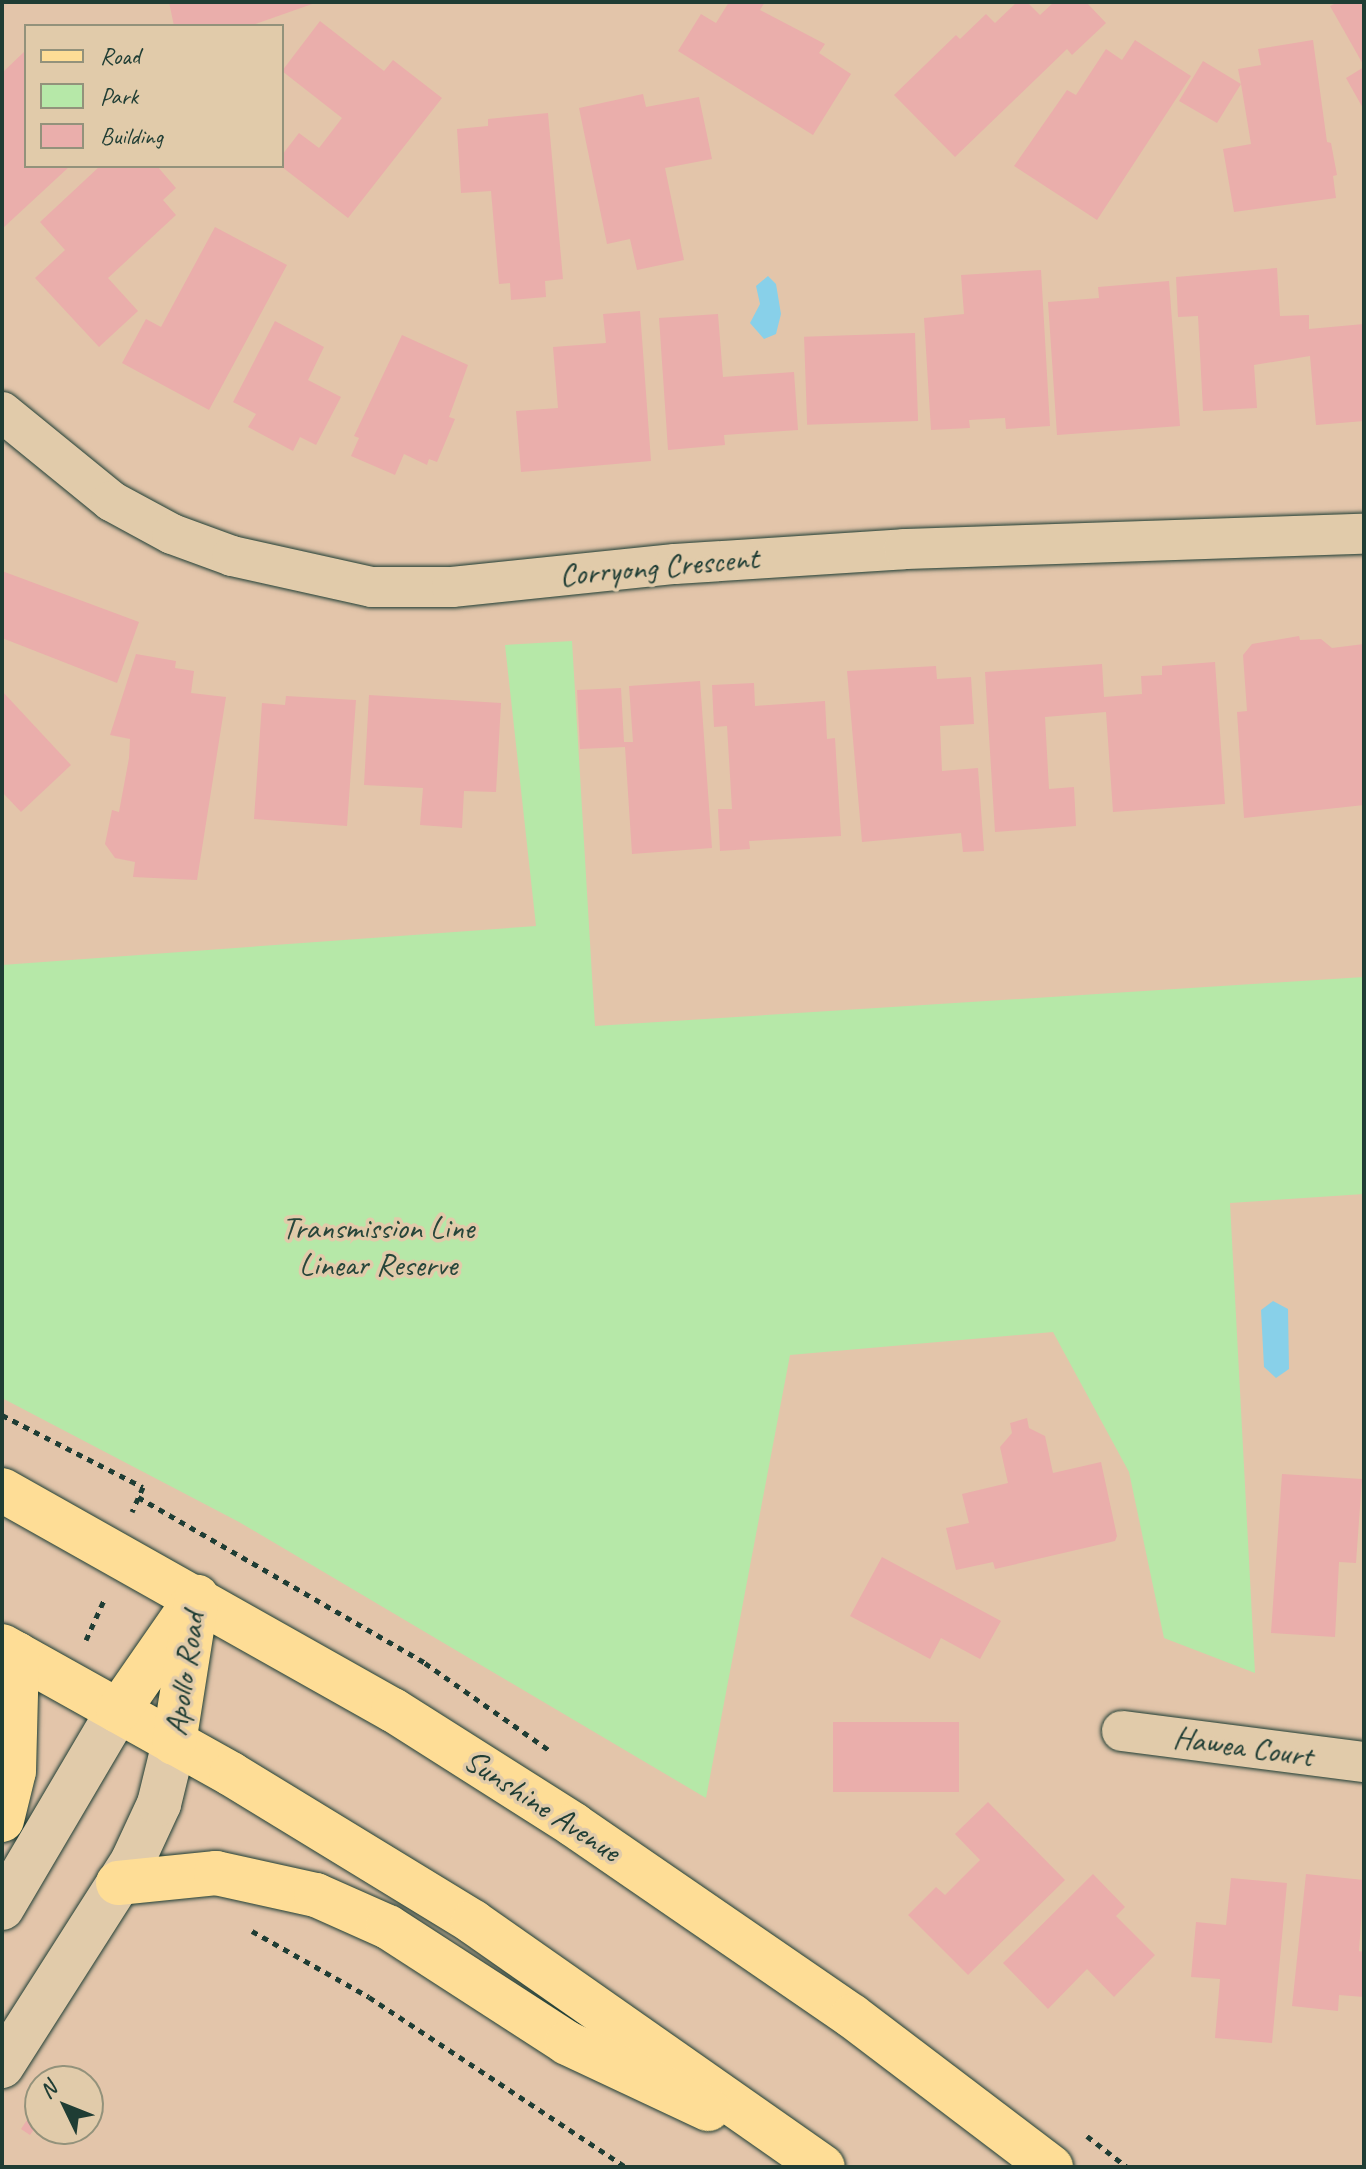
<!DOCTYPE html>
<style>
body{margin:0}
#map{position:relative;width:1366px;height:2169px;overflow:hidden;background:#e3c5aa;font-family:Caveat,sans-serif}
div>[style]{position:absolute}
.green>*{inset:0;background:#b6e8a8}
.water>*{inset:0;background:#88d0e9}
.building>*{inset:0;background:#eaaeab;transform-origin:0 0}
.path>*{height:5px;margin-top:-2.5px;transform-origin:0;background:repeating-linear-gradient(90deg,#1f3d34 0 6px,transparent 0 12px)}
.roads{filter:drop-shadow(0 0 2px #1f3d34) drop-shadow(0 0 2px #1f3d34)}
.street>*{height:40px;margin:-20px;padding:0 20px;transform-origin:20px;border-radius:20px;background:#e1cbaa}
.secondary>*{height:44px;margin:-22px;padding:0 22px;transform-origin:22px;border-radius:22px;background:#e1cbaa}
.primary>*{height:44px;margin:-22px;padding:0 22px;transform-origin:22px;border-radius:22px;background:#fedd96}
span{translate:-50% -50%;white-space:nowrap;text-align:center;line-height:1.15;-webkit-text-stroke:7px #e1cbaa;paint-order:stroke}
.street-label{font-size:32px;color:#1f3d34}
.park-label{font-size:32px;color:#27463a}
.frame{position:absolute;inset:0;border:4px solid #1f3d34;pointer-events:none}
.legend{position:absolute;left:24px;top:24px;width:260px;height:144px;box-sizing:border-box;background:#e1cbaa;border:2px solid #93927b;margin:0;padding:10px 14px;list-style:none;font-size:24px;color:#1f3d34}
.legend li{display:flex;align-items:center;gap:16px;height:40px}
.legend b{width:40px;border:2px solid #93927b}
.north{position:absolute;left:24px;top:2065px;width:80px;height:80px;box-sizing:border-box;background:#e1cbaa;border:2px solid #93927b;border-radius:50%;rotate:313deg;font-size:22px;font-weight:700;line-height:32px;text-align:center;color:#1f3d34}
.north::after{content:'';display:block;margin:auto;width:28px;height:36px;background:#1f3d34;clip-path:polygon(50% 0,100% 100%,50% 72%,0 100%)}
</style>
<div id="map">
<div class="green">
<div style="clip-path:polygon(572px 641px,595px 1026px,1364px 977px,1364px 1194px,1230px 1203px,1255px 1673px,1164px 1638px,1129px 1472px,1053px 1332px,790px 1355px,706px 1798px,239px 1522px,2px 1398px,2px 965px,536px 926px,505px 645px)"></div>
</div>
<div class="water">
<div style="clip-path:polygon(768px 276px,776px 284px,781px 314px,776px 334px,764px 339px,750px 323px,760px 304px,756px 286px)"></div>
<div style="clip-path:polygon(1273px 1301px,1288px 1309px,1289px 1369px,1276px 1378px,1264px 1367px,1261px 1310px)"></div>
</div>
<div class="building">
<div style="clip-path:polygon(169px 2px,315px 2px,315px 3px,250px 26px,174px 26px)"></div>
<div style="clip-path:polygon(729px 2px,765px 2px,760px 10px,825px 44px,819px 53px,851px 74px,813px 135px,678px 51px,701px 14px,716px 23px)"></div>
<div style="clip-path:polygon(1017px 2px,1027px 2px,1040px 15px,1054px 2px,1086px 2px,1106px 23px,1072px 55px,1067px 49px,955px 157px,894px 95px,956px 35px,960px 39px,986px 14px,995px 23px)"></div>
<div style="clip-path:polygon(1338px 2px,1364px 2px,1364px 66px,1330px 6px)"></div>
<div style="clip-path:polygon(320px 21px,384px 71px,393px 60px,442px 98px,348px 218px,282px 167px,282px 155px,299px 133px,319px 148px,342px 118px,282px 71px)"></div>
<div style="clip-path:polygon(1135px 40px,1191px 76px,1097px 220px,1014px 166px,1067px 90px,1076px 95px,1106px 49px,1122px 60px)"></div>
<div style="clip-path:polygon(1313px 40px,1327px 142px,1331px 143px,1337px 175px,1333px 176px,1336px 198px,1234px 212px,1223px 149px,1251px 144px,1241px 84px,1217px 123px,1179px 101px,1203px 61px,1241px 84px,1238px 69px,1261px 65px,1258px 49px)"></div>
<div style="clip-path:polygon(26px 50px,26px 166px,70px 166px,2px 229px,2px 73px)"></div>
<div style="clip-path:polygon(1364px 67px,1364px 110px,1346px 78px)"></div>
<div style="clip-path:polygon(643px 94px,646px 107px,699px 97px,712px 159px,665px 168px,684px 260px,637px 270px,630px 239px,607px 244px,579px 108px)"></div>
<div style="clip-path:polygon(548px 113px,563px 279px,545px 281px,546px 297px,511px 300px,510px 283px,499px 284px,491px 191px,461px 193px,457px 129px,488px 126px,488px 119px)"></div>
<div style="clip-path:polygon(100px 166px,157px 166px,176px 188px,163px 200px,176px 215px,108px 278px,138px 311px,99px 347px,35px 278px,65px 250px,40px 222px)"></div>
<div style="clip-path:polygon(215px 227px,287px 265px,209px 410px,122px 363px,146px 319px,161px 327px)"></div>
<div style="clip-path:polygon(1277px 268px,1280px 316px,1309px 315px,1309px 329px,1364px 324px,1364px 421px,1316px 425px,1310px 356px,1254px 365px,1257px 408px,1203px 411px,1198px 316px,1178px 317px,1176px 277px)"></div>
<div style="clip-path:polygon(1041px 270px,1050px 426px,1006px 429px,1005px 418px,969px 420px,970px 428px,931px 430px,924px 318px,964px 314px,961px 275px)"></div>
<div style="clip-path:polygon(1169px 281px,1180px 426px,1057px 435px,1048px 302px,1099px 298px,1098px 287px)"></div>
<div style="clip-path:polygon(640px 311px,651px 461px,521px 472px,516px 411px,558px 408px,553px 347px,606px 343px,603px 314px)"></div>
<div style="clip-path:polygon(718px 314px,723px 377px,794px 372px,798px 430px,724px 435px,725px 445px,668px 450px,659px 318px)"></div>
<div style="clip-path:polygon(275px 321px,324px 347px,308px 380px,341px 397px,316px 445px,300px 437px,293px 451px,248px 427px,256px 414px,233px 402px)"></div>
<div style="left:915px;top:333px;width:88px;height:111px;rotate:88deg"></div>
<div style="clip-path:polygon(402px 335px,468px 365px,449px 417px,455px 419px,437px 462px,429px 459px,427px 465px,404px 454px,395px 475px,351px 456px,359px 438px,354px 436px)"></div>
<div style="clip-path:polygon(2px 571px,139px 622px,117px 683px,2px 638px)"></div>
<div style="clip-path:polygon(1299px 636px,1300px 640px,1321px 639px,1332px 648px,1364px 644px,1364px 805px,1244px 818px,1237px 712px,1247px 711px,1243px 655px,1252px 644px)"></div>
<div style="clip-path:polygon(136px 654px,176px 661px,175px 668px,194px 671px,191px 693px,226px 697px,197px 880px,133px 877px,135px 862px,115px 858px,105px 844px,112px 810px,119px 812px,129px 758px,130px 739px,110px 735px)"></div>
<div style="clip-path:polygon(1215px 662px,1225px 804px,1113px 812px,1106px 712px,1045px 717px,1049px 789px,1074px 787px,1076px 826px,995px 832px,985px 672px,1102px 664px,1104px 697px,1142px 694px,1141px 676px,1162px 675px,1162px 666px)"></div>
<div style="clip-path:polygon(936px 666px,937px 679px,971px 677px,974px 724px,940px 726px,942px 771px,978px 768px,984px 851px,963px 852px,961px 833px,862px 842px,847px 671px)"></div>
<div style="clip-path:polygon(700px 681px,712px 848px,632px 854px,625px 747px,580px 749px,577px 690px,621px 688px,624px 742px,633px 742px,629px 686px)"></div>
<div style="clip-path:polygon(754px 683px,755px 706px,825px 701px,827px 739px,835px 738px,841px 836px,749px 841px,750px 849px,720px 851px,718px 809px,732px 809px,727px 726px,714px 727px,712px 685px)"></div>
<div style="clip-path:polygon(2px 691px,71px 765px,21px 812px,2px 792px)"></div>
<div style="clip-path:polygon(369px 695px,501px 703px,496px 792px,464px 791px,462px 828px,420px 825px,423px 788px,364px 785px)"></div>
<div style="clip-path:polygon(286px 696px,356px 700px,347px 826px,254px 819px,262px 703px,285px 705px)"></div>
<div style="clip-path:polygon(1027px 1418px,1029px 1428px,1045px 1436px,1053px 1473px,1101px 1462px,1117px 1536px,1115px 1541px,995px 1569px,993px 1562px,956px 1570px,946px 1528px,969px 1523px,962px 1494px,1008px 1483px,1000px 1447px,1012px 1433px,1010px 1423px)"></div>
<div style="clip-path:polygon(1282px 1474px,1362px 1479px,1356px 1563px,1339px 1562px,1335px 1637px,1271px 1633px)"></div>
<div style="clip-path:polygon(882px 1557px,1001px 1621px,980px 1659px,941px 1638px,930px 1659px,850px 1616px)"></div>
<div style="left:833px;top:1722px;width:126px;height:70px"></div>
<div style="clip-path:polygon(988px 1802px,1065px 1880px,968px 1975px,908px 1915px,936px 1887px,945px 1895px,980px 1860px,955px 1834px)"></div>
<div style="clip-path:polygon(1093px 1874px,1125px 1907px,1116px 1916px,1155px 1955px,1114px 1997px,1087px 1969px,1048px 2009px,1003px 1963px)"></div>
<div style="clip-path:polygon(1306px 1874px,1364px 1880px,1359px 1951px,1364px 1952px,1364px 1997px,1339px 1995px,1338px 2011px,1292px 2006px)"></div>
<div style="clip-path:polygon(1231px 1878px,1287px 1883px,1272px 2043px,1215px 2038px,1220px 1979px,1191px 1977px,1196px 1922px,1226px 1925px)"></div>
<div style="clip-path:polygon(35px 2108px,40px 2121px,30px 2135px,21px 2129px)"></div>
</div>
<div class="path">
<div style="left:2px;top:1415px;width:158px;rotate:27.1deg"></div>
<div style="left:143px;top:1487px;width:27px;rotate:114deg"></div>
<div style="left:138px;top:1497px;width:332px;rotate:30deg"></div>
<div style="left:425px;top:1663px;width:151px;rotate:35.1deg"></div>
<div style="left:86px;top:1640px;width:46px;rotate:-65.7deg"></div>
<div style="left:252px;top:1931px;width:134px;rotate:29.4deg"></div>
<div style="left:369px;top:1997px;width:308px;rotate:33.5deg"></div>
<div style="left:1087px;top:2136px;width:51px;rotate:37.8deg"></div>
</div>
<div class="roads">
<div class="street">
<div style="left:2px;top:412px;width:141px;rotate:39.2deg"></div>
<div style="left:111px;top:501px;width:69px;rotate:28.4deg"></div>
<div style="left:172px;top:534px;width:64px;rotate:20.1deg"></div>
<div style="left:232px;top:556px;width:143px;rotate:12.5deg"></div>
<div style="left:372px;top:587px;width:80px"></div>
<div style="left:452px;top:587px;width:224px;rotate:-5.9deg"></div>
<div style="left:675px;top:564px;width:229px;rotate:-3.7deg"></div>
<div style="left:904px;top:549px;width:460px;rotate:-1.9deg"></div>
<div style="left:1122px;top:1731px;width:244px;rotate:7.3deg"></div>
</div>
<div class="secondary">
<div style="left:2px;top:1908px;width:229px;rotate:-59.5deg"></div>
<div style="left:2px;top:2066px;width:244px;rotate:-57.5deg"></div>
<div style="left:133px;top:1860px;width:62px;rotate:-65.1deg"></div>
<div style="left:159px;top:1804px;width:63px;rotate:-76.2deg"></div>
</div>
<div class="primary">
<div style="left:2px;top:1490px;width:449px;rotate:29.4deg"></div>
<div style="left:393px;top:1710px;width:214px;rotate:32.4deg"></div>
<div style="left:574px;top:1825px;width:337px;rotate:34.5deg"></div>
<div style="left:852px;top:2016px;width:250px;rotate:37.2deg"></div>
<div style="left:2px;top:1646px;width:262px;rotate:29.2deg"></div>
<div style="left:231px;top:1774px;width:284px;rotate:31.4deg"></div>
<div style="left:473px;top:1922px;width:427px;rotate:35deg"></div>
<div style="left:118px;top:1711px;width:128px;rotate:-55.2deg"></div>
<div style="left:174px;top:1743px;width:148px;rotate:-81deg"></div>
<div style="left:2px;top:1820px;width:50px;rotate:-76.2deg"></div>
<div style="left:14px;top:1771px;width:117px;rotate:-88.5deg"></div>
<div style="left:118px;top:1883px;width:99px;rotate:-5.8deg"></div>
<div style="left:216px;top:1873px;width:102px;rotate:12.4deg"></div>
<div style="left:316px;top:1895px;width:79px;rotate:24deg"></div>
<div style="left:388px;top:1927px;width:213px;rotate:32.9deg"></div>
<div style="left:567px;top:2043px;width:156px;rotate:25.1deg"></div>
</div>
</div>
<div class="street-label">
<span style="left:659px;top:567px;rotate:-5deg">Corryong Crescent</span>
<span style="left:185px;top:1674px;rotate:-81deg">Apollo Road</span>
<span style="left:1243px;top:1747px;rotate:8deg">Hawea Court</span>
<span style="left:542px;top:1806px;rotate:33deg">Sunshine Avenue</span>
</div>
<div class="park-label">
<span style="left:378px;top:1247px">Transmission Line<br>Linear Reserve</span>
</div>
<div class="frame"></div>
<ul class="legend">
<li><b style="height:10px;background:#fedd96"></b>Road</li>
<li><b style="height:22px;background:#b6e8a8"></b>Park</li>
<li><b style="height:22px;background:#eaaeab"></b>Building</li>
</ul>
<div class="north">N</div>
</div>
